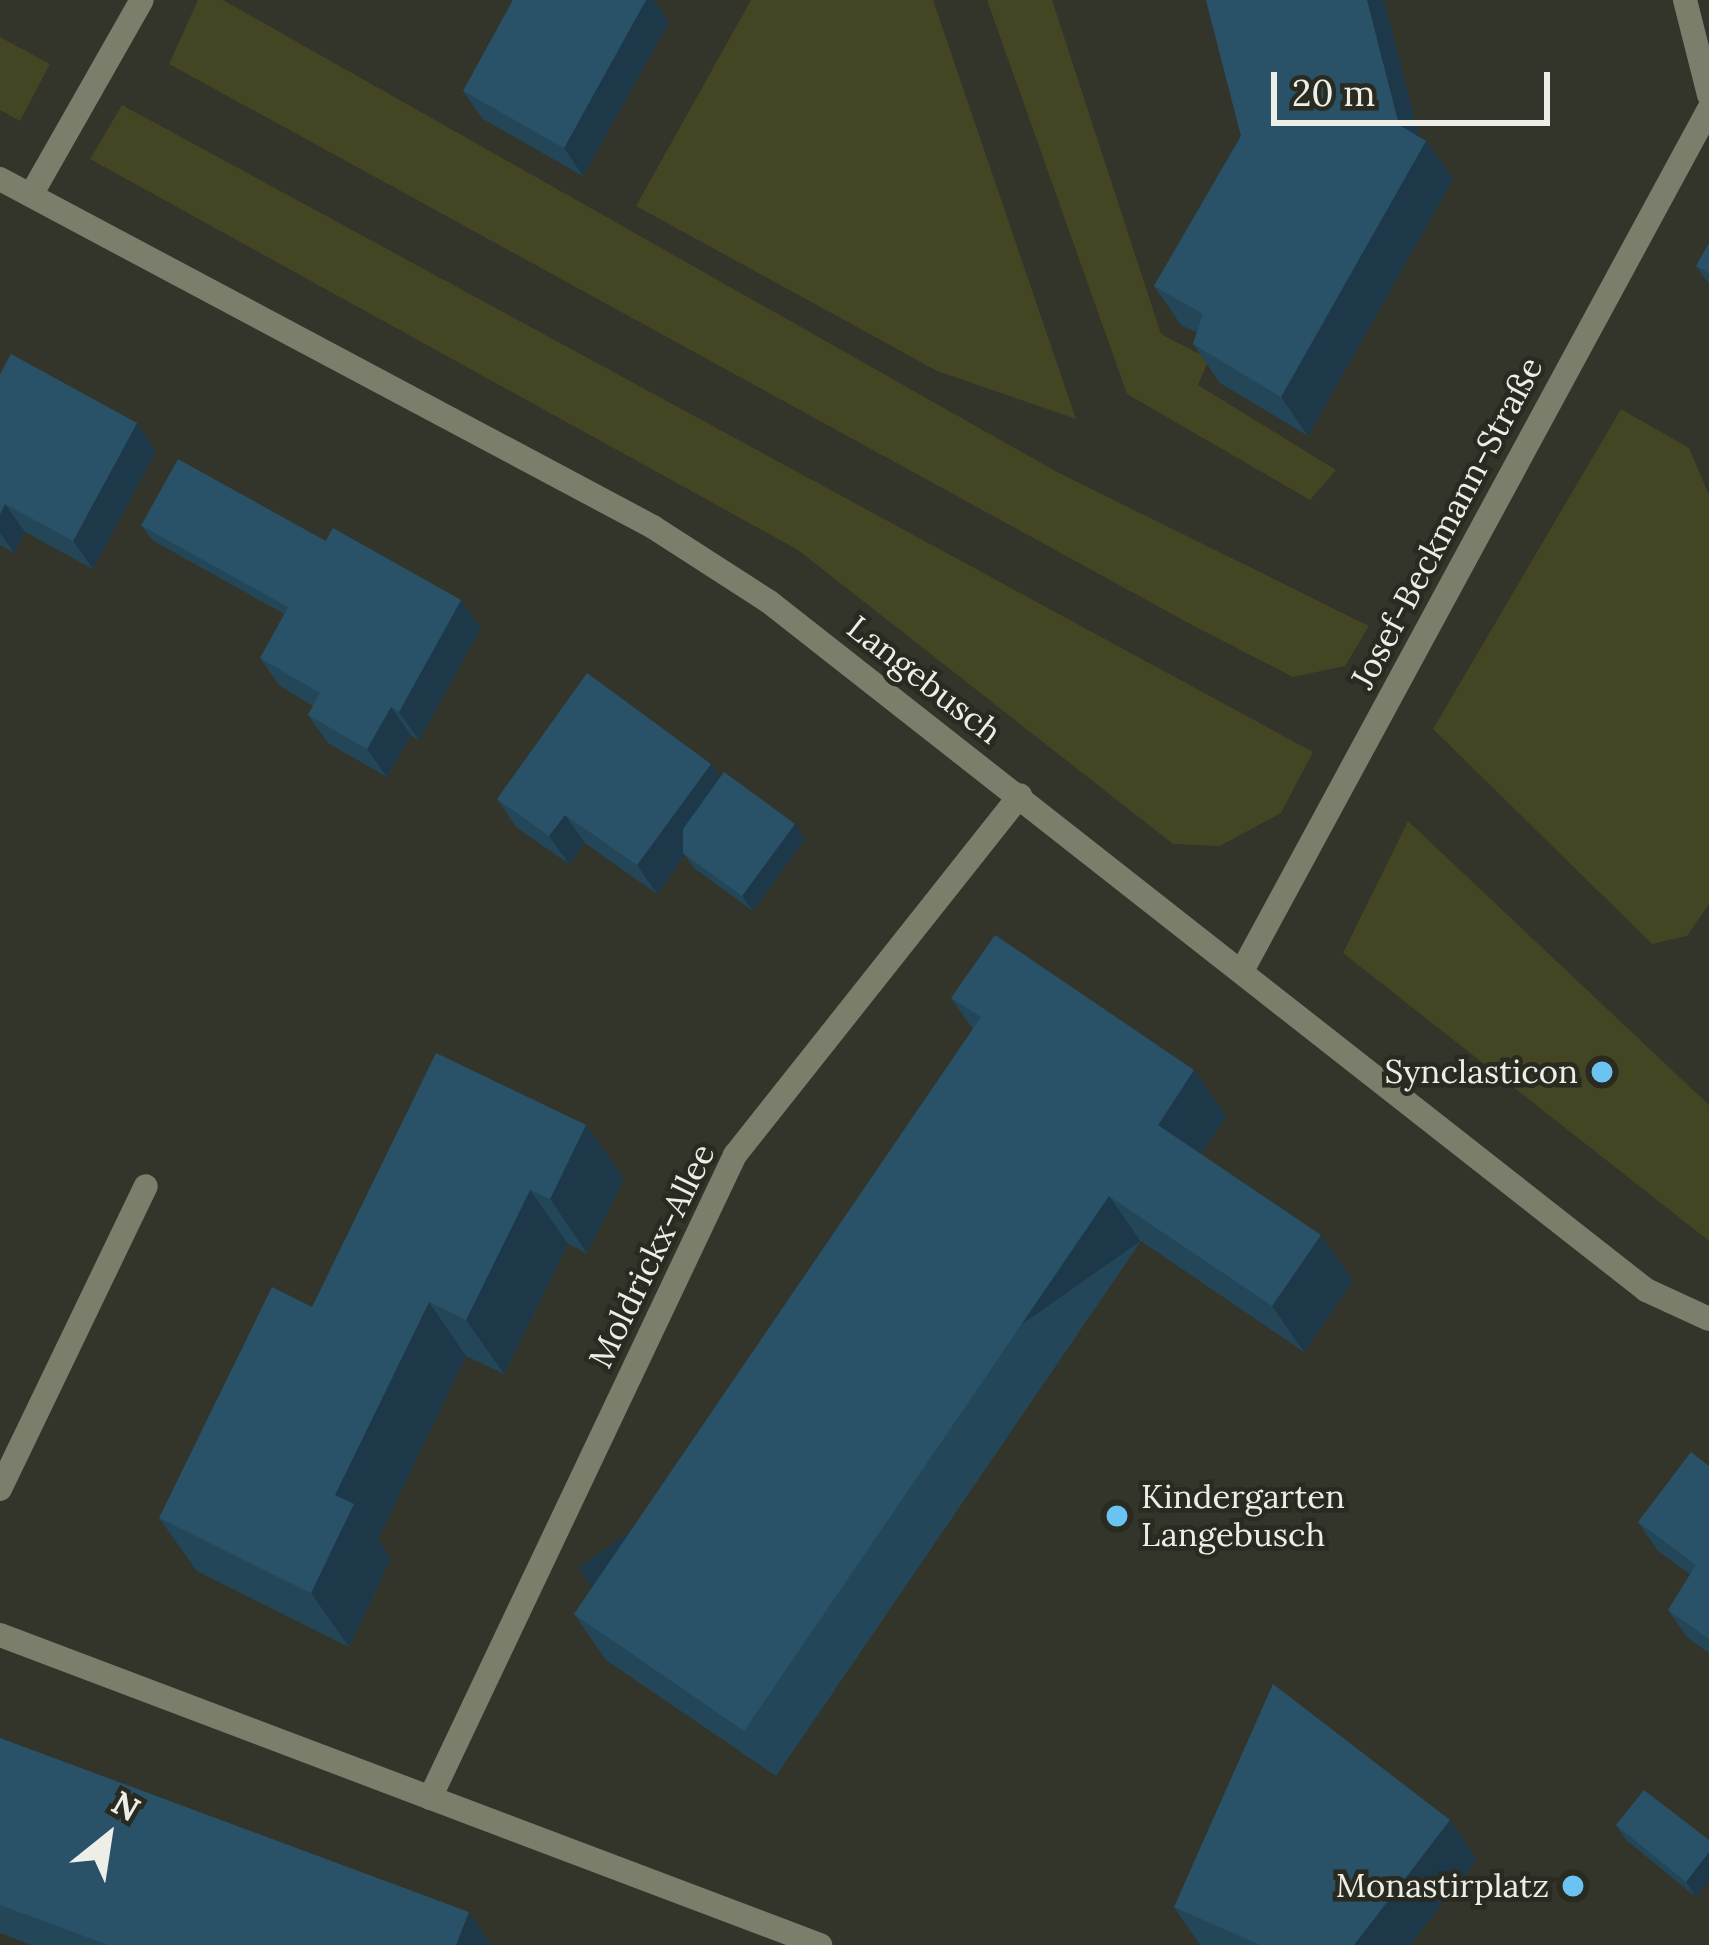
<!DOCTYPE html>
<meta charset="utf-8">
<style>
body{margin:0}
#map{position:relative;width:1709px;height:1945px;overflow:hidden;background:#33342a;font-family:Lora,serif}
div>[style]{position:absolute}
.green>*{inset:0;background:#434523}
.service>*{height:24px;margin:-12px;padding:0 12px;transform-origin:12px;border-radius:12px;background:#7c7e6c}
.minor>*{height:24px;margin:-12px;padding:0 12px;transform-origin:12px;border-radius:12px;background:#7c7e6c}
.wall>*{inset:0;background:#234759}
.shaded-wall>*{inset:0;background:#1d3949;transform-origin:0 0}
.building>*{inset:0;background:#295268;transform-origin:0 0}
.dots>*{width:33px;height:33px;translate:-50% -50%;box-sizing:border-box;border:6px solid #292a20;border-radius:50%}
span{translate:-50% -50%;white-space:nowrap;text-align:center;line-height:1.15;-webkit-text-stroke:9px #292a20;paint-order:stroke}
.street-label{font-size:33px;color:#edeee8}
.poi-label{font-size:33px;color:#edeee8}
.right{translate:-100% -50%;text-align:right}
.left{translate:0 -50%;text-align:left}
.north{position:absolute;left:48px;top:1777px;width:120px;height:120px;-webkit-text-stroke:9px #292a20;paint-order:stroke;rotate:30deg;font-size:33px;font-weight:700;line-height:48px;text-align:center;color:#edeee8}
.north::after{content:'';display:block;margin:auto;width:42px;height:54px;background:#edeee8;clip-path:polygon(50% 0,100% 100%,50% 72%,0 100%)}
.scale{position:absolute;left:1271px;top:72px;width:279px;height:54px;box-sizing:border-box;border:6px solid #edeee8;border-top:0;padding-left:15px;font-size:36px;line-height:42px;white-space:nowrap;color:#edeee8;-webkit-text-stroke:9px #292a20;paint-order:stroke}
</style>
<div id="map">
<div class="green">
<div style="clip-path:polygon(198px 0,223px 0,1057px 472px,1369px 626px,1345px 666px,1293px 677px,1192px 625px,169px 64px)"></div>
<div style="clip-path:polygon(751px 0,933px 0,1076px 419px,937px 371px,636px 206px)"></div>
<div style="clip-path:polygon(987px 0,1052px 0,1161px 334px,1209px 359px,1198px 385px,1336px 470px,1310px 500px,1127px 394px)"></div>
<div style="clip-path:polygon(0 37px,50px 64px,20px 121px,0 110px)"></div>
<div style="clip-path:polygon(122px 105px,1313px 752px,1281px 813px,1220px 846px,1173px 844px,798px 550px,90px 159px)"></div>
<div style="clip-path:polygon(1621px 409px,1689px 448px,1709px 495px,1709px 904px,1687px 936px,1652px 944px,1433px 729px)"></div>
<div style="clip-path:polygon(1408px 821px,1709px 1105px,1709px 1241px,1343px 953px)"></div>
</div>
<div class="service">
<div style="left:1685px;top:0;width:98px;rotate:75.8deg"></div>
<div style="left:1243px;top:969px;width:978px;rotate:-61.55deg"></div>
</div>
<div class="minor">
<div style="left:0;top:179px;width:740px;rotate:28.05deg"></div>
<div style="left:653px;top:527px;width:137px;rotate:32.8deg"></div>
<div style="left:768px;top:601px;width:1116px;rotate:38.12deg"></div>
<div style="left:1646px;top:1290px;width:69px;rotate:24.7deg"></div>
<div style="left:31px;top:195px;width:224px;rotate:-60.4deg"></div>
<div style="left:0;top:1489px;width:336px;rotate:-64.3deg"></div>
<div style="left:0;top:1635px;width:877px;rotate:20.71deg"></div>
<div style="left:430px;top:1798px;width:712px;rotate:-64.62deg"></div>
<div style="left:735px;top:1155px;width:459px;rotate:-51.6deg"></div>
</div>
<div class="wall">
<div style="clip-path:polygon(513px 0,654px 0,669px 22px,583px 176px,483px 119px,463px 91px)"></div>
<div style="clip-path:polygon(1206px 0,1384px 0,1419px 137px,1426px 141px,1453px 179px,1308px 436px,1220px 383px,1193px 344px,1197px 333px,1181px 325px,1154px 286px,1241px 136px)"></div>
<div style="clip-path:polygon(1709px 243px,1709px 284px,1696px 266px)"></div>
<div style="clip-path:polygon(0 374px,137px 423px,156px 451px,93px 569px,25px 532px,14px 553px,0 545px)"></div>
<div style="clip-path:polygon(141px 525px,326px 541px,461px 600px,481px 628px,419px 740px,411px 735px,387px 777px,328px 743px,308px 715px,313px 706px,280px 686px,260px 658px,284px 614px,152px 540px)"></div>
<div style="clip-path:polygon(720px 777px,805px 839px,753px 911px,694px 868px,685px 855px,657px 894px,585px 843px,569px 864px,516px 827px,497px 799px)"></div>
<div style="clip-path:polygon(951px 998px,1194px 1070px,1226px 1116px,1201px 1154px,1353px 1281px,1304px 1352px,1141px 1241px,776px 1776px,606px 1660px,574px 1614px,973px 1029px)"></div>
<div style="clip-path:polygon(586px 1125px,624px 1179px,587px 1253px,568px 1244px,504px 1374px,466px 1356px,378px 1539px,391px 1558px,349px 1647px,197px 1571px,159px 1518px,312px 1307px)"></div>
<div style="clip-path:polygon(1709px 1466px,1709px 1653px,1688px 1638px,1668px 1610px,1690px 1574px,1658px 1551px,1638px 1522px)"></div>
<div style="clip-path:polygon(0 1738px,491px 1945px,31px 1945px,0 1933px)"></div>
<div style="clip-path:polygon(1616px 1825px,1709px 1840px,1709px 1880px,1696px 1897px,1626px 1840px)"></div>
<div style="clip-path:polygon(1477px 1859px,1410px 1945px,1200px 1945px,1174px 1907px)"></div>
</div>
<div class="shaded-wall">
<div style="clip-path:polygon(646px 0,654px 0,669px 22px,583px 176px,564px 148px)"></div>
<div style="clip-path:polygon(1367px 0,1384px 0,1422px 147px,1426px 141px,1453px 179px,1308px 436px,1281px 397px)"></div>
<div style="clip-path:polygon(137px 423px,156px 451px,93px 569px,73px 541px)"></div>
<div style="clip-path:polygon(5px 504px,25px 532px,14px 553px,0 533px,0 514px)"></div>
<div style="clip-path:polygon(461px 600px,481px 628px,419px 740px,399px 712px)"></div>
<div style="clip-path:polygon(391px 707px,411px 735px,387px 777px,367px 749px)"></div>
<div style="clip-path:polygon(711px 764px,731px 792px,657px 894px,637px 865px)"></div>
<div style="clip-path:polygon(565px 815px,585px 843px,569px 864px,549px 836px)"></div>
<div style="clip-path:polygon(795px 824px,805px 839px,753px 911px,742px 896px)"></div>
<div style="clip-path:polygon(1194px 1070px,1226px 1116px,1190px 1170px,1158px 1125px)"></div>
<div style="clip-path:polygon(586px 1125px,624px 1179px,587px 1253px,550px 1199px)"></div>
<div style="clip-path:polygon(530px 1190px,568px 1244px,504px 1374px,466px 1320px)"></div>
<div style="left:1109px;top:1196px;width:55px;height:648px;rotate:55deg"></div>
<div style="clip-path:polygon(1321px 1235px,1353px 1281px,1304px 1352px,1272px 1306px)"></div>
<div style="clip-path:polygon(429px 1302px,466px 1356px,378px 1539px,391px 1558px,349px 1647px,311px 1593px,335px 1495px)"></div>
<div style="clip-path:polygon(1450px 1820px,1477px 1859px,1410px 1945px,1354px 1945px)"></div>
<div style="clip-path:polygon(1709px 1852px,1709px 1880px,1696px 1897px,1686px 1882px)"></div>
<div style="clip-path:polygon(469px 1912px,491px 1945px,456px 1945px)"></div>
</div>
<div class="building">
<div style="clip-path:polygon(513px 0,646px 0,564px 148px,463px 91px)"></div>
<div style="clip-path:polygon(1206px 0,1367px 0,1399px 125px,1426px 141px,1281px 397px,1193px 344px,1203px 314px,1154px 286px,1241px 136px)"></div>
<div style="clip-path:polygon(1709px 243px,1709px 273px,1696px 266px)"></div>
<div style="clip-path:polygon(11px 354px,137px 423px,73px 541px,5px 504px,0 514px,0 374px)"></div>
<div style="left:178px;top:459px;width:169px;height:76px;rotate:29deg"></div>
<div style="clip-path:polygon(333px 528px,461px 600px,399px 712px,391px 707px,367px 749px,308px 715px,320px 693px,260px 658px)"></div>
<div style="clip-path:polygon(587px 673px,711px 764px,637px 865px,565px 815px,549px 836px,497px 799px)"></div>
<div style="clip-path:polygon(724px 772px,795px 824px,742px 896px,683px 853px,683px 829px)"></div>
<div style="clip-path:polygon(995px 935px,1194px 1070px,1158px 1125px,1321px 1235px,1272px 1306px,1109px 1196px,744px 1731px,574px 1614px,981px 1017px,951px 998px)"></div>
<div style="clip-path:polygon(436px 1053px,586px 1125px,550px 1199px,530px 1190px,466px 1320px,429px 1302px,335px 1495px,354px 1504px,311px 1593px,159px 1518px,272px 1287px,312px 1307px)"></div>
<div style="clip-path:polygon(1691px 1452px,1709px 1466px,1709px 1639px,1668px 1610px,1696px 1565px,1638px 1522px)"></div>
<div style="clip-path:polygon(1273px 1684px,1450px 1820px,1354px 1945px,1260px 1945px,1174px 1907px)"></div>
<div style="clip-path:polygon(0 1738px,469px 1912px,456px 1945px,108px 1945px,0 1905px)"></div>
<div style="clip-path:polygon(1644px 1790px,1709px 1840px,1709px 1852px,1686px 1882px,1616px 1825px)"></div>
</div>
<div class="dots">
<div style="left:1602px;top:1072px;background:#6bc3f2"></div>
<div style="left:1117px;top:1516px;background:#6bc3f2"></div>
<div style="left:1573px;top:1886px;background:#6bc3f2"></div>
</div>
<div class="street-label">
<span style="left:1447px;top:523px;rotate:-62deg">Josef-Beckmann-Straße</span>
<span style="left:924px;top:680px;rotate:38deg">Langebusch</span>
<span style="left:652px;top:1256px;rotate:-64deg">Moldrickx-Allee</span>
</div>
<div class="poi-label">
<span class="right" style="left:1578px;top:1072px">Synclasticon</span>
<span class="left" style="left:1141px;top:1516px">Kindergarten<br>Langebusch</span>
<span class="right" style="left:1549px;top:1886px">Monastirplatz</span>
</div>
<div class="north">N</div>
<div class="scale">20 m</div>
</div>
